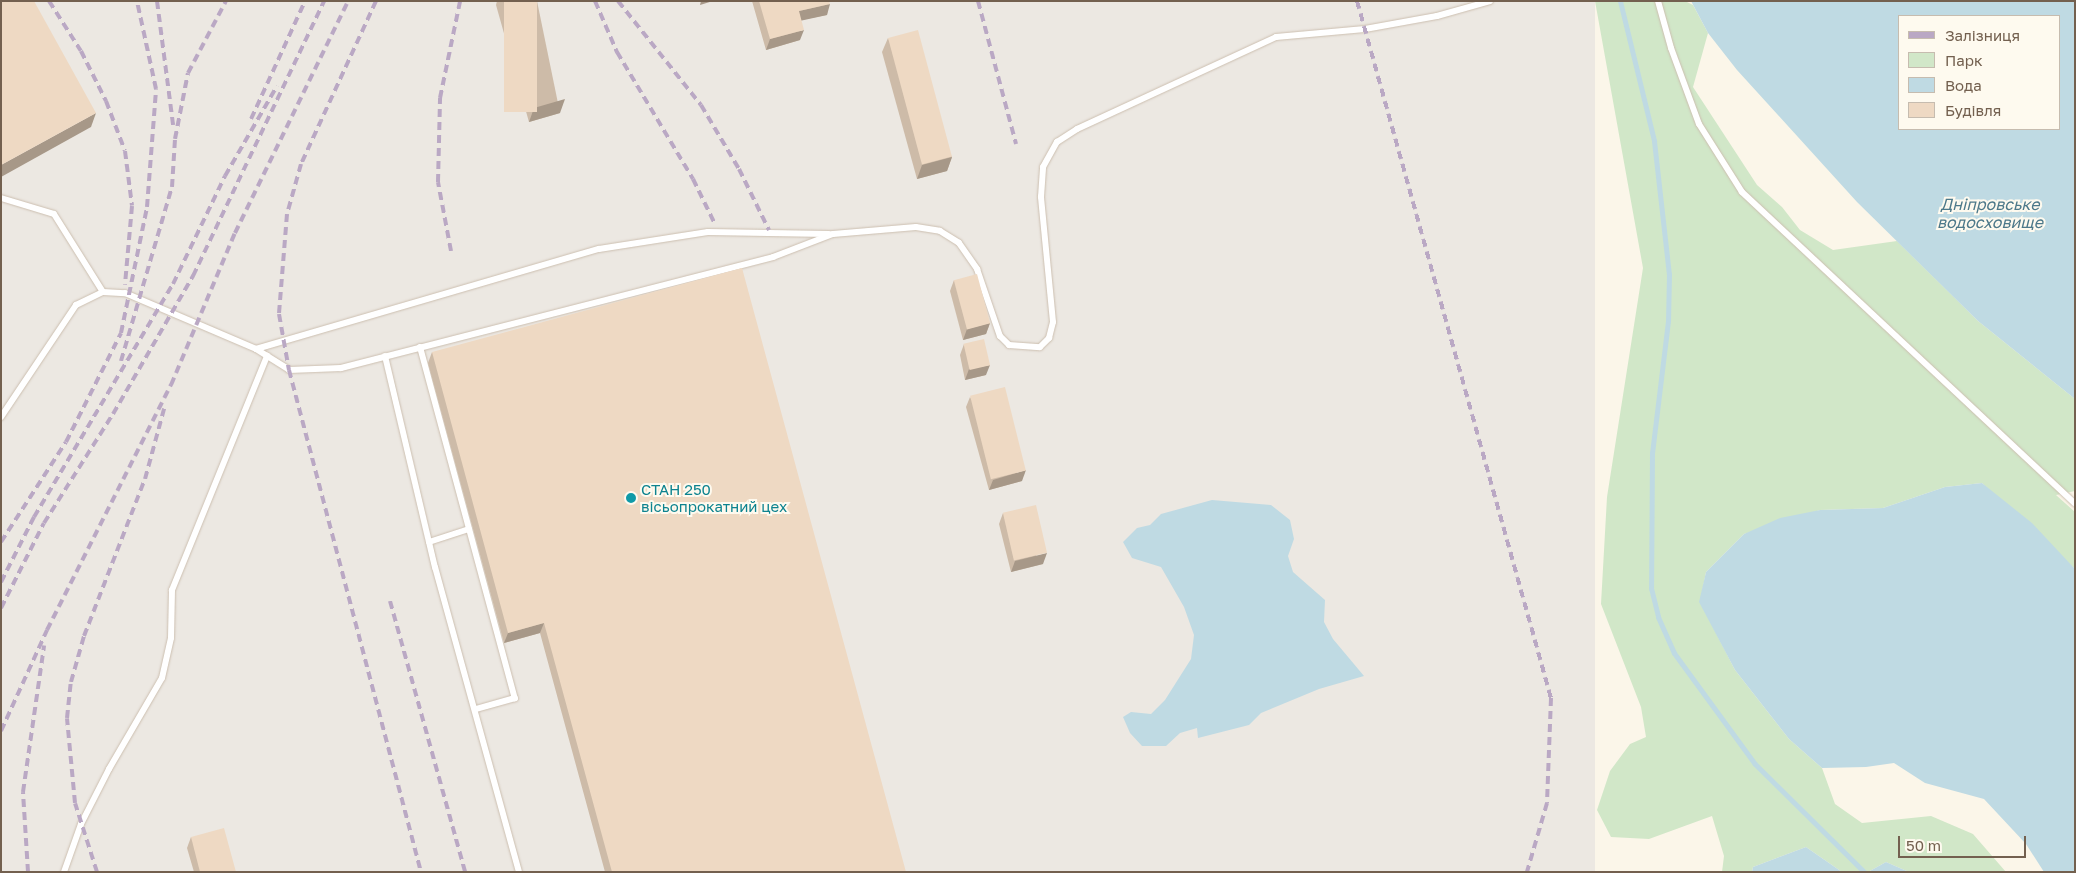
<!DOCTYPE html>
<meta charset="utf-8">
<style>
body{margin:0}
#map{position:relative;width:2076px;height:873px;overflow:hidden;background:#fbf6e9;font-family:"Golos Text",sans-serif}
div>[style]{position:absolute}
.industrial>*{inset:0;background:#ece8e2;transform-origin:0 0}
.green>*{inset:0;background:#d1e7c8}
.water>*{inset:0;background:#bfdae3}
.stream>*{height:5px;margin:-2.5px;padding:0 2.5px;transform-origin:2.5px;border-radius:2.5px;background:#bfdae3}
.roads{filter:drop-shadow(0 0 1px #ccbfb0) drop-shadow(0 0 1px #ccbfb0)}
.lane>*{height:6px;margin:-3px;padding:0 3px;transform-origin:3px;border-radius:3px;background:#fff}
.rail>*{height:4px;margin-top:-2px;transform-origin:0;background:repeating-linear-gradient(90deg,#baa8c4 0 8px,transparent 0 13px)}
.wall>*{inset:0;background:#cdbba8}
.shaded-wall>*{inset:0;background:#a79888}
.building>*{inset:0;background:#eed9c3;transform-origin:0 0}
.dots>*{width:14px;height:14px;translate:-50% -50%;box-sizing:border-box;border:2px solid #fefaef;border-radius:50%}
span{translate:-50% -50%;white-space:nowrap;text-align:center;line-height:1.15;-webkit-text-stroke:4px #fefaef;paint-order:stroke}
.culture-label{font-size:15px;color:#0d838f}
.left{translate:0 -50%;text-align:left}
.water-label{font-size:16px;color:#4d798a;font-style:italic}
.frame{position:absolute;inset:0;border:2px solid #73604f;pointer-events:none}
.legend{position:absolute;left:1898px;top:15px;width:162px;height:115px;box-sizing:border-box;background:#fefaef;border:1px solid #c6bcaf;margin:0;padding:6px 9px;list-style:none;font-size:15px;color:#73604f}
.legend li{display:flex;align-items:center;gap:10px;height:25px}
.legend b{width:25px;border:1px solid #c6bcaf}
.scale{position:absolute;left:1898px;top:836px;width:128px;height:22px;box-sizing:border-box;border:2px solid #73604f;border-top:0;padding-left:6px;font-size:15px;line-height:18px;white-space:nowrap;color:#73604f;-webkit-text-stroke:4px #fefaef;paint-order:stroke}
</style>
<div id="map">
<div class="industrial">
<div style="left:1px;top:1px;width:1594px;height:871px"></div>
</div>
<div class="green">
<div style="clip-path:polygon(1595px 1px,1685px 1px,1693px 5px,1708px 33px,1693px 87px,1757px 185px,1782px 207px,1800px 230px,1833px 250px,1897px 241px,1978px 321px,2075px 399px,2075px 491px,2056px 495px,2075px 512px,2075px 569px,1982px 483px,1945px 487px,1883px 508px,1820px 510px,1744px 534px,1706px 572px,1700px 602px,1735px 670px,1789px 739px,1822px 768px,1835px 804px,1862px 823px,1931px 816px,1973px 834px,2006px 872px,1909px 872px,1886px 862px,1868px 872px,1842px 872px,1806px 847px,1753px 867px,1752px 872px,1722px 872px,1724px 856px,1712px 816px,1649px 839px,1611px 837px,1597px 810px,1610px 771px,1630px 744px,1646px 737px,1641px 707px,1601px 604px,1607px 497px,1643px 268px)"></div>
</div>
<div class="water">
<div style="clip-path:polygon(evenodd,1691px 1px,2075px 1px,2075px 399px,1978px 321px,1857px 202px,1737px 70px,1708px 33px,1691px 1px,1900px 16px,2060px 16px,2060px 129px,1900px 129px,1900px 16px)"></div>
<div style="clip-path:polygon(1982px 483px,2032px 523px,2075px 569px,2075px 872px,2044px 872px,2026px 844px,1984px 799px,1925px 783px,1894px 763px,1866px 767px,1822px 768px,1789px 739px,1735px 670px,1699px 602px,1706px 572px,1744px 534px,1780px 518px,1820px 510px,1883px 508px,1945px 487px)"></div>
<div style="clip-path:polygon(1212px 500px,1271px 505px,1290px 520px,1294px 539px,1288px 556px,1293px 572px,1325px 600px,1324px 622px,1333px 639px,1364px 676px,1319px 689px,1261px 713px,1249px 725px,1198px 738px,1197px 728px,1180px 733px,1166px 746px,1142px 746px,1130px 733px,1123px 717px,1131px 712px,1151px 714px,1165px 700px,1191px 659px,1194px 635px,1184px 607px,1161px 567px,1132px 558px,1123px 542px,1137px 528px,1150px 525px,1161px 514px)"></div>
<div style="clip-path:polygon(1806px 847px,1842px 872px,1752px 872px,1753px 867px)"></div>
<div style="clip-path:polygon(1886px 862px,1909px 872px,1868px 872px)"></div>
</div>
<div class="stream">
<div style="left:1620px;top:1px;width:144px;rotate:76.3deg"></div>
<div style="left:1654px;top:141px;width:134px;rotate:83.6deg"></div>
<div style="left:1669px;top:274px;width:47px;rotate:91.2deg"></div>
<div style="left:1668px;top:321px;width:133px;rotate:96.9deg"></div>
<div style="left:1652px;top:453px;width:135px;rotate:90.4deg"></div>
<div style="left:1651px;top:588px;width:30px;rotate:76deg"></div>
<div style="left:1658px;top:617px;width:39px;rotate:66deg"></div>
<div style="left:1674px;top:653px;width:137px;rotate:53.9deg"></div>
<div style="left:1755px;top:764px;width:153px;rotate:44.7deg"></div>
</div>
<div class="roads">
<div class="lane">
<div style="left:1658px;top:1px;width:49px;rotate:74.5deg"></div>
<div style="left:1671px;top:48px;width:81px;rotate:69.8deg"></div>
<div style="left:1699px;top:124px;width:80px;rotate:57.7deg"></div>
<div style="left:1742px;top:192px;width:456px;rotate:43.1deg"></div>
<div style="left:1px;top:198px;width:55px;rotate:16.8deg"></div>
<div style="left:54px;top:214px;width:92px;rotate:57.9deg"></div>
<div style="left:420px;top:347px;width:364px;rotate:74.9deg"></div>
<div style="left:515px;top:698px;width:41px;rotate:164.2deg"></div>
<div style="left:256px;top:349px;width:357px;rotate:-16.3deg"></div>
<div style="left:599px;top:249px;width:110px;rotate:-8.9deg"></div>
<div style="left:708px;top:232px;width:121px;rotate:0.9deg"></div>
<div style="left:385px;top:356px;width:217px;rotate:76.7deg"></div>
<div style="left:435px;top:567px;width:316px;rotate:74.6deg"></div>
<div style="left:1px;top:417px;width:135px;rotate:-56.2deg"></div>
<div style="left:76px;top:305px;width:30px;rotate:-26deg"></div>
<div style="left:103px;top:292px;width:22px;rotate:3deg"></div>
<div style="left:125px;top:293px;width:142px;rotate:23.1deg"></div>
<div style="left:256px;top:349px;width:39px;rotate:32deg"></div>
<div style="left:289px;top:370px;width:52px;rotate:-2.2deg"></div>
<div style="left:341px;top:368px;width:446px;rotate:-14.4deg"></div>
<div style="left:773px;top:257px;width:64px;rotate:-21deg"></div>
<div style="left:833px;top:234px;width:83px;rotate:-4.8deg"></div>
<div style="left:916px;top:227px;width:24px;rotate:9deg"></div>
<div style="left:940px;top:231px;width:22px;rotate:32deg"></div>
<div style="left:959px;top:243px;width:32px;rotate:55deg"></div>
<div style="left:977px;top:269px;width:71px;rotate:71.1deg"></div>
<div style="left:1000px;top:336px;width:13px;rotate:45deg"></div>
<div style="left:1009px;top:345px;width:31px;rotate:4deg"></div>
<div style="left:1040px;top:347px;width:13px;rotate:-45deg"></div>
<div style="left:1049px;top:338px;width:16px;rotate:-76deg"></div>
<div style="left:1053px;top:322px;width:126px;rotate:-95.5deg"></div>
<div style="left:1041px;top:197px;width:30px;rotate:-86deg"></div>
<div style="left:1043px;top:167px;width:29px;rotate:-61deg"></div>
<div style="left:1057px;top:142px;width:24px;rotate:-33deg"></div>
<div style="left:1077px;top:129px;width:219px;rotate:-24.8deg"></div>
<div style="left:1276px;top:37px;width:89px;rotate:-5.1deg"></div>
<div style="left:1365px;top:29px;width:73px;rotate:-10.2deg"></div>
<div style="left:1437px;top:16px;width:55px;rotate:-15.8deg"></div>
<div style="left:429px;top:542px;width:42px;rotate:-18deg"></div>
<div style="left:64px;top:872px;width:51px;rotate:-70.5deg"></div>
<div style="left:81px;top:824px;width:62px;rotate:-63deg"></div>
<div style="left:109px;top:769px;width:105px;rotate:-59.8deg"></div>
<div style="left:162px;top:678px;width:41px;rotate:-77.3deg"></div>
<div style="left:171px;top:638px;width:48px;rotate:-88.8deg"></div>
<div style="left:172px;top:590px;width:253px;rotate:-67.9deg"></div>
</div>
</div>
<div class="rail">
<div style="left:49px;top:1px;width:59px;rotate:57.4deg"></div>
<div style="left:81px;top:51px;width:56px;rotate:63.4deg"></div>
<div style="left:106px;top:101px;width:53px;rotate:69.2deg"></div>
<div style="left:125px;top:151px;width:55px;rotate:82.7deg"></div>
<div style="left:132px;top:206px;width:79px;rotate:95.1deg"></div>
<div style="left:157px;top:1px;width:125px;rotate:82.6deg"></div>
<div style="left:376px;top:1px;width:179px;rotate:114.7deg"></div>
<div style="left:301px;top:164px;width:52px;rotate:105.6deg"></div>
<div style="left:287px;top:214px;width:100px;rotate:94.6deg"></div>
<div style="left:279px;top:314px;width:57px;rotate:79.9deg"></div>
<div style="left:289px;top:370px;width:519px;rotate:75.27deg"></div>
<div style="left:595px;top:1px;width:56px;rotate:66.7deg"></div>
<div style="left:617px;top:52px;width:148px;rotate:59.1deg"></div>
<div style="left:693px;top:179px;width:48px;rotate:64deg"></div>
<div style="left:618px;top:1px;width:133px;rotate:51.4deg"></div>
<div style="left:701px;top:105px;width:74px;rotate:59.3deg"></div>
<div style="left:739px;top:169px;width:68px;rotate:63.8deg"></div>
<div style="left:978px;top:1px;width:148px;rotate:75.1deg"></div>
<div style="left:1357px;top:1px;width:723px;rotate:74.45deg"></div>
<div style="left:1551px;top:698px;width:105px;rotate:92.2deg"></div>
<div style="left:1547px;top:803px;width:72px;rotate:106.2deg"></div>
<div style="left:251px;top:119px;width:130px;rotate:-65.4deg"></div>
<div style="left:451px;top:251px;width:70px;rotate:-100.7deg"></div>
<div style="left:438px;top:182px;width:84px;rotate:-88.6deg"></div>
<div style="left:440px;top:98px;width:99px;rotate:-78.3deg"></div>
<div style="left:121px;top:361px;width:181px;rotate:-73.7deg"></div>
<div style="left:172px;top:187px;width:48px;rotate:-86.4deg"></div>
<div style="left:175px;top:139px;width:67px;rotate:-78.9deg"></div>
<div style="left:188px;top:73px;width:81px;rotate:-62.2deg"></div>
<div style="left:1px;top:542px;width:119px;rotate:-57deg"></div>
<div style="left:66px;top:442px;width:122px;rotate:-63.2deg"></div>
<div style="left:121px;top:333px;width:129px;rotate:-78.3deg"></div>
<div style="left:147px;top:207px;width:118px;rotate:-85.6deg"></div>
<div style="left:156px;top:89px;width:90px;rotate:-102.2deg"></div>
<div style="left:1px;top:582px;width:73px;rotate:-63.1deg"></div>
<div style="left:34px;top:517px;width:271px;rotate:-59.2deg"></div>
<div style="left:173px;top:284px;width:120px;rotate:-64.3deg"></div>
<div style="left:225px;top:176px;width:104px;rotate:-60deg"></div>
<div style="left:390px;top:601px;width:281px;rotate:74.5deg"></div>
<div style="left:1px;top:608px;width:95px;rotate:-63.2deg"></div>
<div style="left:44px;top:523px;width:129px;rotate:-57.7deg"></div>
<div style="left:113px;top:414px;width:160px;rotate:-59.9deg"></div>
<div style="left:193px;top:276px;width:305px;rotate:-64.5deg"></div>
<div style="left:1px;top:731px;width:111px;rotate:-65.5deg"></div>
<div style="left:47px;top:630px;width:275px;rotate:-63.2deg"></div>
<div style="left:171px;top:385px;width:165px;rotate:-67.2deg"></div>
<div style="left:235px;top:233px;width:258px;rotate:-64deg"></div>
<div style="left:28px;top:872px;width:80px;rotate:-93.6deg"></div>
<div style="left:23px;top:792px;width:148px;rotate:-81.8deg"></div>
<div style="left:97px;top:872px;width:72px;rotate:-107.7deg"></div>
<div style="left:75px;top:803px;width:85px;rotate:-95.4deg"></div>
<div style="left:67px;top:718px;width:36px;rotate:-84deg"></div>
<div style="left:71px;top:682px;width:48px;rotate:-74.2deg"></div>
<div style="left:84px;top:636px;width:168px;rotate:-68.8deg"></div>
<div style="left:145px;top:479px;width:73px;rotate:-74.8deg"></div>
</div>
<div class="wall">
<div style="clip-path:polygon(497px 1px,537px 1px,560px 113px,529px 122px,496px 5px)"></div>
<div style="clip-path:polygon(752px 1px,829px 1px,827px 15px,801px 20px,800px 40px,766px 50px)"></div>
<div style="clip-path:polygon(888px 38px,952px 157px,947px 171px,917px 179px,882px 52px)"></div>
<div style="clip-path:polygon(954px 280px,990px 323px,986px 334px,963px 340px,950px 291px)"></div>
<div style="clip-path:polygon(964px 344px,986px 375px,965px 380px,960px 355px)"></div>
<div style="clip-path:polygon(432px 352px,906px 872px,605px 872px,540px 633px,504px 643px,428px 363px)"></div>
<div style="clip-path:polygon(970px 397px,1022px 481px,989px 490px,966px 407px)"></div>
<div style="clip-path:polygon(1003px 513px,1043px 564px,1011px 572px,999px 524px)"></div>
<div style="clip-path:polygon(191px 837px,236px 872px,194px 872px,187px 848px)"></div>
</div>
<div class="shaded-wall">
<div style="clip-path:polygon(701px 1px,713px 1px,700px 5px)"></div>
<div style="clip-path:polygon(830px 4px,827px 15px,795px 22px,799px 11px)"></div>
<div style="clip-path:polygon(804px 30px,800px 40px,766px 50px,770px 39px)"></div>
<div style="clip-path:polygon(565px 99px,560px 113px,529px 122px,534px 108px)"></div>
<div style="clip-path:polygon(96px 113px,91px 127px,1px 177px,1px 165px)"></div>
<div style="clip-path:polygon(952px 157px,947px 171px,917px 179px,922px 165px)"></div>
<div style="clip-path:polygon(990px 323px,986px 334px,963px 340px,967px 329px)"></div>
<div style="clip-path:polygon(990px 365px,986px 375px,965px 380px,969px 369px)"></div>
<div style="clip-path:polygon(1026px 470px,1022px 481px,989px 490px,993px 480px)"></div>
<div style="clip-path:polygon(1047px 553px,1043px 564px,1011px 572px,1015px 561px)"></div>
<div style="clip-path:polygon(544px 623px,540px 633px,504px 643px,508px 633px)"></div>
</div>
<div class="building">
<div style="clip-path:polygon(1px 1px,34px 1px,96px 113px,1px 165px)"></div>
<div style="left:504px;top:1px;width:33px;height:111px"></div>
<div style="clip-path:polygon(759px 1px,829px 1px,830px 4px,799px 11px,804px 30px,770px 39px)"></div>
<div style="left:918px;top:30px;width:131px;height:31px;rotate:75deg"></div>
<div style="clip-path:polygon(742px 268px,906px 872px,612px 872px,544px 623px,508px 633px,432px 352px)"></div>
<div style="left:977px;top:274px;width:51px;height:24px;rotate:75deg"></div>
<div style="left:984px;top:339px;width:27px;height:21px;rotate:77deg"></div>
<div style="left:1005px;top:387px;width:86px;height:36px;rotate:76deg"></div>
<div style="left:1036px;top:505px;width:49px;height:34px;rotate:77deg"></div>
<div style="clip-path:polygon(224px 828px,236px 872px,200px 872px,191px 837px)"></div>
</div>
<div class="dots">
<div style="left:631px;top:498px;background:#0f9aa8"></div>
</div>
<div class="culture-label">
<span class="left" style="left:641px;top:498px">СТАН 250<br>вісьопрокатний цех</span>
</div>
<div class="water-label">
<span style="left:1990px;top:213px">Дніпровське<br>водосховище</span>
</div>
<div class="frame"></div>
<ul class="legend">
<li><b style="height:6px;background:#baa8c4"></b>Залізниця</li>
<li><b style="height:14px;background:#d1e7c8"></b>Парк</li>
<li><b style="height:14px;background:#bfdae3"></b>Вода</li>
<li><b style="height:14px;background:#eed9c3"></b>Будівля</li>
</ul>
<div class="scale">50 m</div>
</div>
